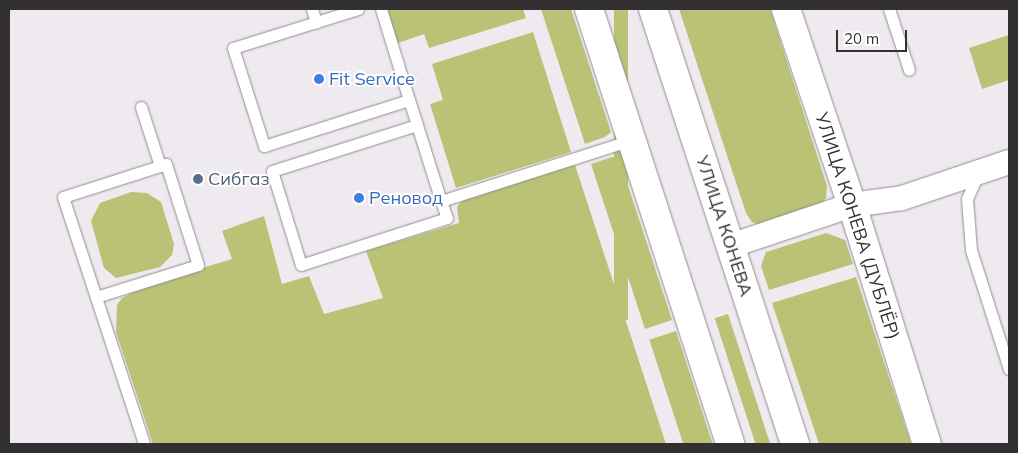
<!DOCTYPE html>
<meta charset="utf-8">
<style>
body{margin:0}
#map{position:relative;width:1018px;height:453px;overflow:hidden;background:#efeaef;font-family:Mulish,sans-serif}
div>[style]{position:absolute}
.green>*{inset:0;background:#bac276;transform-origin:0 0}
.roads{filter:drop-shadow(0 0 1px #918c90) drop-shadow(0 0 1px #918c90)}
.lane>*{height:11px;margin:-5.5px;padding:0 5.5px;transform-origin:5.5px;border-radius:5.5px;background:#fff}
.street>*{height:24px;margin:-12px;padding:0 12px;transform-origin:12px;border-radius:12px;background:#fff}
.secondary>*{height:28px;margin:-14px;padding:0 14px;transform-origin:14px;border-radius:14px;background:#fff}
.primary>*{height:28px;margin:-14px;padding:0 14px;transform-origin:14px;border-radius:14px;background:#fff}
.dots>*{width:14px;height:14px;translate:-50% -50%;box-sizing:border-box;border:2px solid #fff;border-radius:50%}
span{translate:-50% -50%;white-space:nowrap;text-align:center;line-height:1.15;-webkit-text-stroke:4px #fff;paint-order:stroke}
.shop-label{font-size:18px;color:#366cbe}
.left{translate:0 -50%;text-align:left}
.service-label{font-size:18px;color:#4e5e75}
.street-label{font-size:18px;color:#323031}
.frame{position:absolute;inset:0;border:10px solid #323031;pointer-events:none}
.scale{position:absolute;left:836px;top:30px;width:71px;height:22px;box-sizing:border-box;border:2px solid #323031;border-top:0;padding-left:6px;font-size:15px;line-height:18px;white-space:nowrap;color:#323031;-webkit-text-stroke:4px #fff;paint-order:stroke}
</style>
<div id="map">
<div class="green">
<div style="clip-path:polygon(523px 9px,526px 18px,429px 48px,424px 34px,398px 43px,386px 10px)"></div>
<div style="clip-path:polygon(541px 9px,571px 9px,611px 132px,605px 137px,585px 144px)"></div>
<div style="left:614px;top:9px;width:14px;height:311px"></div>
<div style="clip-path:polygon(679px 9px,770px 9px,827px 186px,826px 198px,819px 207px,762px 226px,752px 222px,746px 213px)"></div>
<div style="clip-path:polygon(533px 32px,571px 152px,456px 188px,430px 104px,443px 100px,432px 64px)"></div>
<div style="clip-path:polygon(1009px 35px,1009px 80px,982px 89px,969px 48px)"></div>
<div style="clip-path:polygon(612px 157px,619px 158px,672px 320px,645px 329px,591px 164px)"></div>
<div style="clip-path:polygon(575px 165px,666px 444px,153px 444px,116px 332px,117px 305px,122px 298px,150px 284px,232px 259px,222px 231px,264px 216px,282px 284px,309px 276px,324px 314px,383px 298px,366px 251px,459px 223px,457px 207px,464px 198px)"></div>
<div style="clip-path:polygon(131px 192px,147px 193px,161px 202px,174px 244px,172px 255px,160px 267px,116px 278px,104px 268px,91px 221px,100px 203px)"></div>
<div style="clip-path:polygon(826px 233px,845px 240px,853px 264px,769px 290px,761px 266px,766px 252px)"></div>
<div style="clip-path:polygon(856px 277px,911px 444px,819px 444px,772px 303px)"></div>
<div style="left:728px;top:314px;width:137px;height:14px;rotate:72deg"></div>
<div style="left:676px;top:331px;width:119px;height:28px;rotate:72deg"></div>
</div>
<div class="roads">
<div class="lane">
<div style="left:312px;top:9px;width:14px;rotate:73deg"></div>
<div style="left:358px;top:9px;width:131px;rotate:162.7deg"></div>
<div style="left:233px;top:48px;width:103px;rotate:72.4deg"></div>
<div style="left:264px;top:146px;width:152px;rotate:-17.6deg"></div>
<div style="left:409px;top:100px;width:95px;rotate:-107.1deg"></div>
<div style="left:889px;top:9px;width:64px;rotate:71.8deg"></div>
<div style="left:409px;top:100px;width:26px;rotate:72deg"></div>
<div style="left:417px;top:125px;width:80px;rotate:72.5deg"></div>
<div style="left:441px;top:201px;width:18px;rotate:71deg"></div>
<div style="left:447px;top:218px;width:153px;rotate:162.2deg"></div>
<div style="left:301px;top:265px;width:98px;rotate:-107.1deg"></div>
<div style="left:272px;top:171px;width:152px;rotate:-17.6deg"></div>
<div style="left:141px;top:107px;width:62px;rotate:72.1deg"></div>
<div style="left:978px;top:174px;width:27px;rotate:114deg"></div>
<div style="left:967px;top:199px;width:51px;rotate:85.5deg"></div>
<div style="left:971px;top:250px;width:125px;rotate:72.3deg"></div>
<div style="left:441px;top:201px;width:200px;rotate:-17.8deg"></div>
<div style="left:96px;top:297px;width:107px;rotate:-17.4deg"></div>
<div style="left:198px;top:265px;width:106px;rotate:-107.6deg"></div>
<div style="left:166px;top:164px;width:108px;rotate:162.2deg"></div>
<div style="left:63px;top:197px;width:260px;rotate:71.8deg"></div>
</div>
<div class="street">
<div style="left:730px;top:246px;width:129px;rotate:-18.6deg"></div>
<div style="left:852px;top:205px;width:50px;rotate:-8deg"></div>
<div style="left:902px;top:198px;width:113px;rotate:-18.6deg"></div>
</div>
<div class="secondary">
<div style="left:786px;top:9px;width:207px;rotate:71.4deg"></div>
<div style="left:852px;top:205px;width:250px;rotate:72.6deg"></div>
</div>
<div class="primary">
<div style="left:589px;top:9px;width:457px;rotate:72deg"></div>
<div style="left:653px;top:9px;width:458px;rotate:71.9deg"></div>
</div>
</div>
<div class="dots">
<div style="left:319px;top:79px;background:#3f7fe0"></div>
<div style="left:198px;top:179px;background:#5c6f8a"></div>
<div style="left:359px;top:198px;background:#3f7fe0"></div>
</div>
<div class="shop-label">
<span class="left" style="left:329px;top:79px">Fit Service</span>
<span class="left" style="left:369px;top:198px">Реновод</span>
</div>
<div class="service-label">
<span class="left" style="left:208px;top:179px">Сибгаз</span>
</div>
<div class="street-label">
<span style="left:724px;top:226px;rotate:72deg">УЛИЦА КОНЕВА</span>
<span style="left:857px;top:226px;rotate:72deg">УЛИЦА КОНЕВА (ДУБЛЁР)</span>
</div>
<div class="frame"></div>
<div class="scale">20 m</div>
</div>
